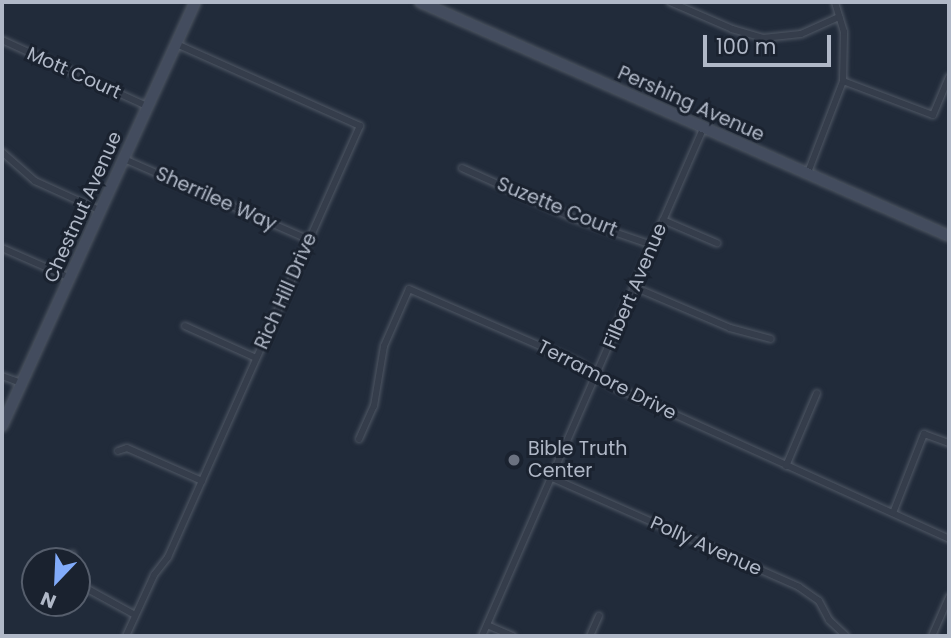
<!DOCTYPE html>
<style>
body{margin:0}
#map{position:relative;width:951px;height:638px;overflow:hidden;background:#212b3a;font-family:Poppins,sans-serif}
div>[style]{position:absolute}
.roads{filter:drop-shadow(0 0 2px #505865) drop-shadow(0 0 2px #505865)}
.street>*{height:6px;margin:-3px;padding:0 3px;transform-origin:3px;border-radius:3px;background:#353d4b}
.secondary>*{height:10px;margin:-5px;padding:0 5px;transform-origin:5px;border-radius:5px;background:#434c5e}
.dots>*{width:19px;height:19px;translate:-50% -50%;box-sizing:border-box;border:4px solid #1a222f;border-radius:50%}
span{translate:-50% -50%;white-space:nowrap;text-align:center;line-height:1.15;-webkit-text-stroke:6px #1a222f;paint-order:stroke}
.street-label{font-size:19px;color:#b0b8c7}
.poi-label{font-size:19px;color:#b0b8c7}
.left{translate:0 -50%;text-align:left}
.frame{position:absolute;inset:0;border:4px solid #b0b8c7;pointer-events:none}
.north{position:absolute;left:21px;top:547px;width:70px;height:70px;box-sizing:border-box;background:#1a222f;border:2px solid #565e6c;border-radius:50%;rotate:203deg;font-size:19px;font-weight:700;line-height:28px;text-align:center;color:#b0b8c7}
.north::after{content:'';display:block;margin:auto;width:24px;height:32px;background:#81abfa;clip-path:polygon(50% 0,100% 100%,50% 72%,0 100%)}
.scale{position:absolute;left:703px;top:35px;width:128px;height:32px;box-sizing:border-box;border:4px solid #b0b8c7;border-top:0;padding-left:9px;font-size:21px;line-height:24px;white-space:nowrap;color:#b0b8c7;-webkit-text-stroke:5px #1a222f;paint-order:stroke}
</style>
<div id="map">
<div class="roads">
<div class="street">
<div style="left:670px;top:2px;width:68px;rotate:23.5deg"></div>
<div style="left:732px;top:29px;width:32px;rotate:16deg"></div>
<div style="left:763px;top:38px;width:38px;rotate:-6deg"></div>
<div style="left:801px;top:34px;width:42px;rotate:-24.1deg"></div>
<div style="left:2px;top:40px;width:159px;rotate:24.5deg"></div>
<div style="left:843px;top:81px;width:96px;rotate:20.7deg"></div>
<div style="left:933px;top:115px;width:41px;rotate:-67.2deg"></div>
<div style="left:2px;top:152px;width:44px;rotate:41.3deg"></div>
<div style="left:35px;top:181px;width:72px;rotate:24.4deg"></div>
<div style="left:124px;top:159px;width:202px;rotate:23.6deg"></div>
<div style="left:462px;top:168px;width:122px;rotate:24.2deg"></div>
<div style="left:573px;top:218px;width:83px;rotate:18.9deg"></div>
<div style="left:807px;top:175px;width:101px;rotate:-69deg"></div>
<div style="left:843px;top:81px;width:49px;rotate:-88.8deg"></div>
<div style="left:844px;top:32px;width:31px;rotate:-107deg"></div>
<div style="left:663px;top:220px;width:59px;rotate:23.1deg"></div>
<div style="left:2px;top:248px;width:74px;rotate:23.8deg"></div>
<div style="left:634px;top:287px;width:104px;rotate:23.1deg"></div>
<div style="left:730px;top:328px;width:42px;rotate:15deg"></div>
<div style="left:185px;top:326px;width:78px;rotate:24.3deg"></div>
<div style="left:2px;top:376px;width:20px;rotate:20deg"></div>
<div style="left:359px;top:439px;width:36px;rotate:-66deg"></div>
<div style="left:374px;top:406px;width:61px;rotate:-80.5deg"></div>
<div style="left:384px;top:346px;width:62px;rotate:-66.3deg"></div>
<div style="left:409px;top:289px;width:185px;rotate:23.5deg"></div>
<div style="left:579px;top:363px;width:40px;rotate:34.9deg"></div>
<div style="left:612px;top:386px;width:370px;rotate:24.4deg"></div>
<div style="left:118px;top:451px;width:9px;rotate:-18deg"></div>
<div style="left:127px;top:448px;width:82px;rotate:23.7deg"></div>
<div style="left:786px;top:466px;width:79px;rotate:-67deg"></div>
<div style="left:550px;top:477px;width:272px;rotate:23.8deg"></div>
<div style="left:799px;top:587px;width:24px;rotate:35deg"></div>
<div style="left:819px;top:601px;width:21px;rotate:62deg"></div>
<div style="left:829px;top:620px;width:23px;rotate:43deg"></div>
<div style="left:893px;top:513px;width:85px;rotate:-68.6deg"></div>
<div style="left:924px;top:434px;width:27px;rotate:20deg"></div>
<div style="left:72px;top:554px;width:7px;rotate:90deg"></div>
<div style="left:77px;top:578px;width:11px;rotate:52deg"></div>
<div style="left:84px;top:587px;width:58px;rotate:28.8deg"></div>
<div style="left:487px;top:625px;width:28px;rotate:23deg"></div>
<div style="left:126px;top:636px;width:67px;rotate:-65.3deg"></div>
<div style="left:154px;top:575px;width:23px;rotate:-52deg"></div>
<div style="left:168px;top:557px;width:472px;rotate:-66deg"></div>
<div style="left:360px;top:126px;width:201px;rotate:-155.9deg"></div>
<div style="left:482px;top:636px;width:553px;rotate:-66.45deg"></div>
<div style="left:590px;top:636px;width:22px;rotate:-66deg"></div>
<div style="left:932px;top:636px;width:43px;rotate:-66.4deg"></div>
</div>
<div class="secondary">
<div style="left:420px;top:2px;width:578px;rotate:23.86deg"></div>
<div style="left:2px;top:426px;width:466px;rotate:-65.5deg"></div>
</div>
</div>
<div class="dots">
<div style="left:514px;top:460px;background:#6b7280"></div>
</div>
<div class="street-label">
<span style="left:74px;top:73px;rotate:24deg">Mott Court</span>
<span style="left:691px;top:104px;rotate:24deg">Pershing Avenue</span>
<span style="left:216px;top:199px;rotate:24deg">Sherrilee Way</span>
<span style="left:83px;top:207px;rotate:-66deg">Chestnut Avenue</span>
<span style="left:557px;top:207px;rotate:22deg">Suzette Court</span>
<span style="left:635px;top:286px;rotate:-67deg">Filbert Avenue</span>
<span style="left:286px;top:291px;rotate:-66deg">Rich Hill Drive</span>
<span style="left:607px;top:380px;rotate:27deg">Terramore Drive</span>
<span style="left:706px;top:546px;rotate:24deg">Polly Avenue</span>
</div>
<div class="poi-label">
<span class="left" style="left:528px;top:460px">Bible Truth<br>Center</span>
</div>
<div class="frame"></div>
<div class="north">N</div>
<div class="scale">100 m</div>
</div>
